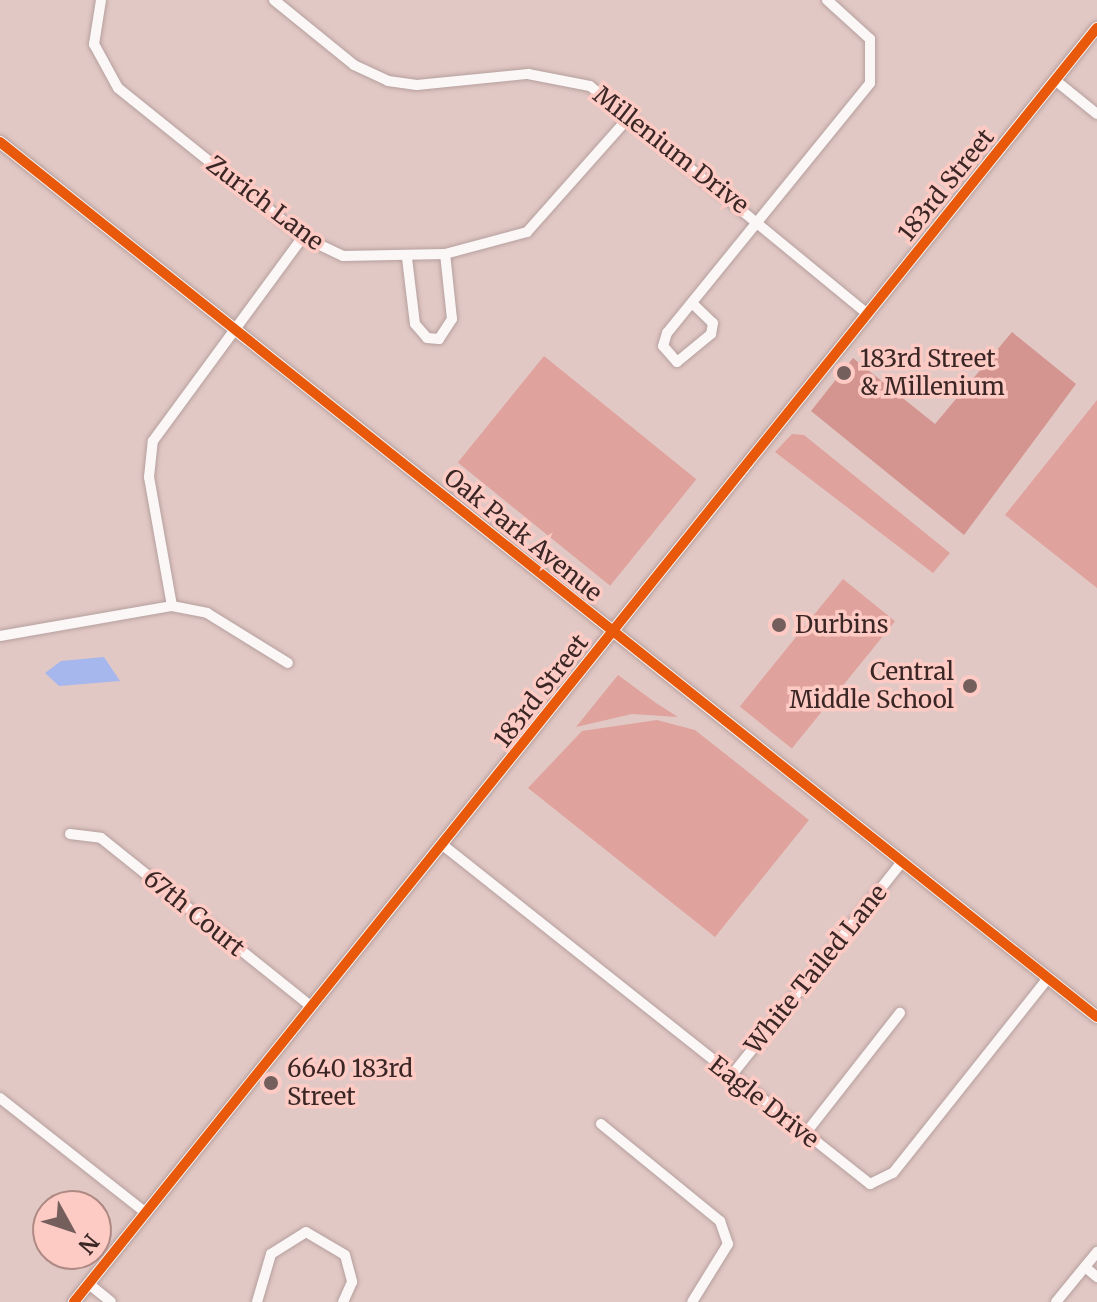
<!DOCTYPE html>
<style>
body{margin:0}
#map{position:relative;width:1097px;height:1302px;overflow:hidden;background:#e2c8c5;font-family:Merriweather,serif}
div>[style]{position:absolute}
.green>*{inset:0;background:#dfa29c;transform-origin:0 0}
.forest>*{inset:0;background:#d4948f}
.water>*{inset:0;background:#a6b7ee}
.roads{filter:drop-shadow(0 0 2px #b5a09e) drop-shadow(0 0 2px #b5a09e)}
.minor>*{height:10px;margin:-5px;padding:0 5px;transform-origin:5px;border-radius:5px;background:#fbf7f6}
.tertiary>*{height:12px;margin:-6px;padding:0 6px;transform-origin:6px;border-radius:6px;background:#fbf7f6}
.cycleway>*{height:10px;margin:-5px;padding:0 5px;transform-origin:5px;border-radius:5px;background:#e8590c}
.dots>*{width:22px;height:22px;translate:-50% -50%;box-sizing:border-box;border:4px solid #fdcac4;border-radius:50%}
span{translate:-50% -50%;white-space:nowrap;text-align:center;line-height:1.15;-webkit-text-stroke:7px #fdcac4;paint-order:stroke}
.street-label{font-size:24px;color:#3a2725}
.poi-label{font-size:24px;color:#3a2725}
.left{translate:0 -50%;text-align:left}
.right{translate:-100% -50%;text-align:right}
.north{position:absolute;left:32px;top:1190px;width:80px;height:80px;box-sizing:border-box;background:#fdcac4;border:2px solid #af8984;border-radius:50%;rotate:130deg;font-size:22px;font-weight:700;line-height:32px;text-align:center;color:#3a2725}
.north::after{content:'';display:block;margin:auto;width:28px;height:36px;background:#755f5d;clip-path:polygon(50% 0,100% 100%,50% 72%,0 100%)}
</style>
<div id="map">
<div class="green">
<div style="left:544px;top:356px;width:196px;height:137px;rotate:39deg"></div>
<div style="clip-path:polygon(1097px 400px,1097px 588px,1005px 515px)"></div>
<div style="clip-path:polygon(792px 434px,804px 435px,950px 553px,933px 573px,775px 452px)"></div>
<div style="left:843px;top:579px;width:67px;height:164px;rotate:39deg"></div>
<div style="clip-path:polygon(618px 675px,656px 703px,678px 717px,632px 714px,576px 727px)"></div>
<div style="clip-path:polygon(657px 720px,695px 730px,809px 820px,715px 937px,528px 788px,582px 731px)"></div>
</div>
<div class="forest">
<div style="clip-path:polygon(1012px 332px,1076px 384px,964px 535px,811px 411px,853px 358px,935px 424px)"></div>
</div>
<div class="water">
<div style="clip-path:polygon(104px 657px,120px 681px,59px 686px,45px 673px,61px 661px)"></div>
</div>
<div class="roads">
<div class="minor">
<div style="left:101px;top:0;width:45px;rotate:99deg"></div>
<div style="left:94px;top:44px;width:50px;rotate:61.4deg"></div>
<div style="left:118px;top:88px;width:238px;rotate:38.8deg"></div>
<div style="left:303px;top:237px;width:44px;rotate:25.4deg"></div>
<div style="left:343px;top:256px;width:102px;rotate:-1.1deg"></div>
<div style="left:445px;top:254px;width:85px;rotate:-15deg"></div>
<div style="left:527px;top:232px;width:157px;rotate:-48.4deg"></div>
<div style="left:274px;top:0;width:103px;rotate:39.1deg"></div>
<div style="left:354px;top:65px;width:38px;rotate:25deg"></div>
<div style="left:388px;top:81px;width:29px;rotate:8deg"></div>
<div style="left:417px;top:85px;width:112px;rotate:-5.7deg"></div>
<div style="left:528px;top:74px;width:63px;rotate:11deg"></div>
<div style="left:590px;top:86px;width:360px;rotate:39.4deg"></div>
<div style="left:1055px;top:80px;width:54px;rotate:39deg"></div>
<div style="left:407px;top:258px;width:66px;rotate:83.1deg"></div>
<div style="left:415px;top:324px;width:18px;rotate:49deg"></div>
<div style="left:427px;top:338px;width:12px;rotate:5deg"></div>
<div style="left:439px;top:339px;width:24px;rotate:-57deg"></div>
<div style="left:452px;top:319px;width:65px;rotate:-96.1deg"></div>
<div style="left:692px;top:303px;width:29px;rotate:44deg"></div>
<div style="left:713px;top:323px;width:11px;rotate:100deg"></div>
<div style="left:711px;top:334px;width:44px;rotate:140.5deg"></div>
<div style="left:677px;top:362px;width:21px;rotate:-131deg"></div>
<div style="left:663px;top:346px;width:14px;rotate:-73deg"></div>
<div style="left:667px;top:333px;width:322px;rotate:-50.9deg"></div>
<div style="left:870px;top:83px;width:44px;rotate:-90deg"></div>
<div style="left:870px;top:39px;width:58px;rotate:-137.8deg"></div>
<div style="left:172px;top:606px;width:131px;rotate:-100.1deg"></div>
<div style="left:149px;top:477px;width:36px;rotate:-84deg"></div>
<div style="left:153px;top:441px;width:253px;rotate:-53.7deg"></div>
<div style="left:0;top:636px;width:175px;rotate:-9.9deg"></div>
<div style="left:172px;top:606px;width:36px;rotate:11deg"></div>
<div style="left:207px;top:613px;width:95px;rotate:31.7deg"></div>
<div style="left:70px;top:834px;width:31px;rotate:7deg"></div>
<div style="left:101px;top:838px;width:270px;rotate:38.7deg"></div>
<div style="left:444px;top:846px;width:544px;rotate:38.43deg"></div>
<div style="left:870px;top:1184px;width:25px;rotate:-26deg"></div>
<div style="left:893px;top:1173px;width:249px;rotate:-51.5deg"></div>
<div style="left:731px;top:1076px;width:274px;rotate:-51.4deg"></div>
<div style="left:0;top:1098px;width:186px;rotate:38.2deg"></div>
<div style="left:601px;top:1124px;width:154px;rotate:39.2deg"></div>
<div style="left:720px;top:1221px;width:24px;rotate:71deg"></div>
<div style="left:728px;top:1244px;width:68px;rotate:121.8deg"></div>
<div style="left:805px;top:1134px;width:154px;rotate:-51.9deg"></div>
<div style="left:1085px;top:1267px;width:16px;rotate:40deg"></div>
<div style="left:89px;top:1284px;width:28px;rotate:39deg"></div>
<div style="left:257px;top:1302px;width:50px;rotate:-73.7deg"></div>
<div style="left:271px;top:1254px;width:41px;rotate:-32.2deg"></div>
<div style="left:306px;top:1232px;width:45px;rotate:30.5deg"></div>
<div style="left:345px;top:1255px;width:28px;rotate:75deg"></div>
<div style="left:352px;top:1282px;width:22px;rotate:114deg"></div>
<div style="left:1056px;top:1302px;width:65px;rotate:-50.6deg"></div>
</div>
<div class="tertiary">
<div style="left:0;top:142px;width:1403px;rotate:38.58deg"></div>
<div style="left:74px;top:1302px;width:1634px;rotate:-51.24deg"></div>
</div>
</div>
<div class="cycleway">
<div style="left:0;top:142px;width:1403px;rotate:38.58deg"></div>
<div style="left:74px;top:1302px;width:1634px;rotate:-51.24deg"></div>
</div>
<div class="dots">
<div style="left:844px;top:373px;background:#755f5d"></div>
<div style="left:779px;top:625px;background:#755f5d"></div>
<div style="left:970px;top:686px;background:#755f5d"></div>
<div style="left:271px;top:1083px;background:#755f5d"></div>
</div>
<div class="street-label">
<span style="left:671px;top:150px;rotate:38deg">Millenium Drive</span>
<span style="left:946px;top:185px;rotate:-51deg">183rd Street</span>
<span style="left:265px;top:203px;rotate:37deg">Zurich Lane</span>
<span style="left:523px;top:535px;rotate:39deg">Oak Park Avenue</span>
<span style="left:541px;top:691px;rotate:-52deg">183rd Street</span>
<span style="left:194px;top:913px;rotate:39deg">67th Court</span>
<span style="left:816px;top:969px;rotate:-51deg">White Tailed Lane</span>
<span style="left:764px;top:1102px;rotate:38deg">Eagle Drive</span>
</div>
<div class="poi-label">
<span class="left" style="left:860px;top:373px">183rd Street<br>&amp; Millenium</span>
<span class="left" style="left:795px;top:625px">Durbins</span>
<span class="right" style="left:954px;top:686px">Central<br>Middle School</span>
<span class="left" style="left:287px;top:1083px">6640 183rd<br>Street</span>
</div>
<div class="north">N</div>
</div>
